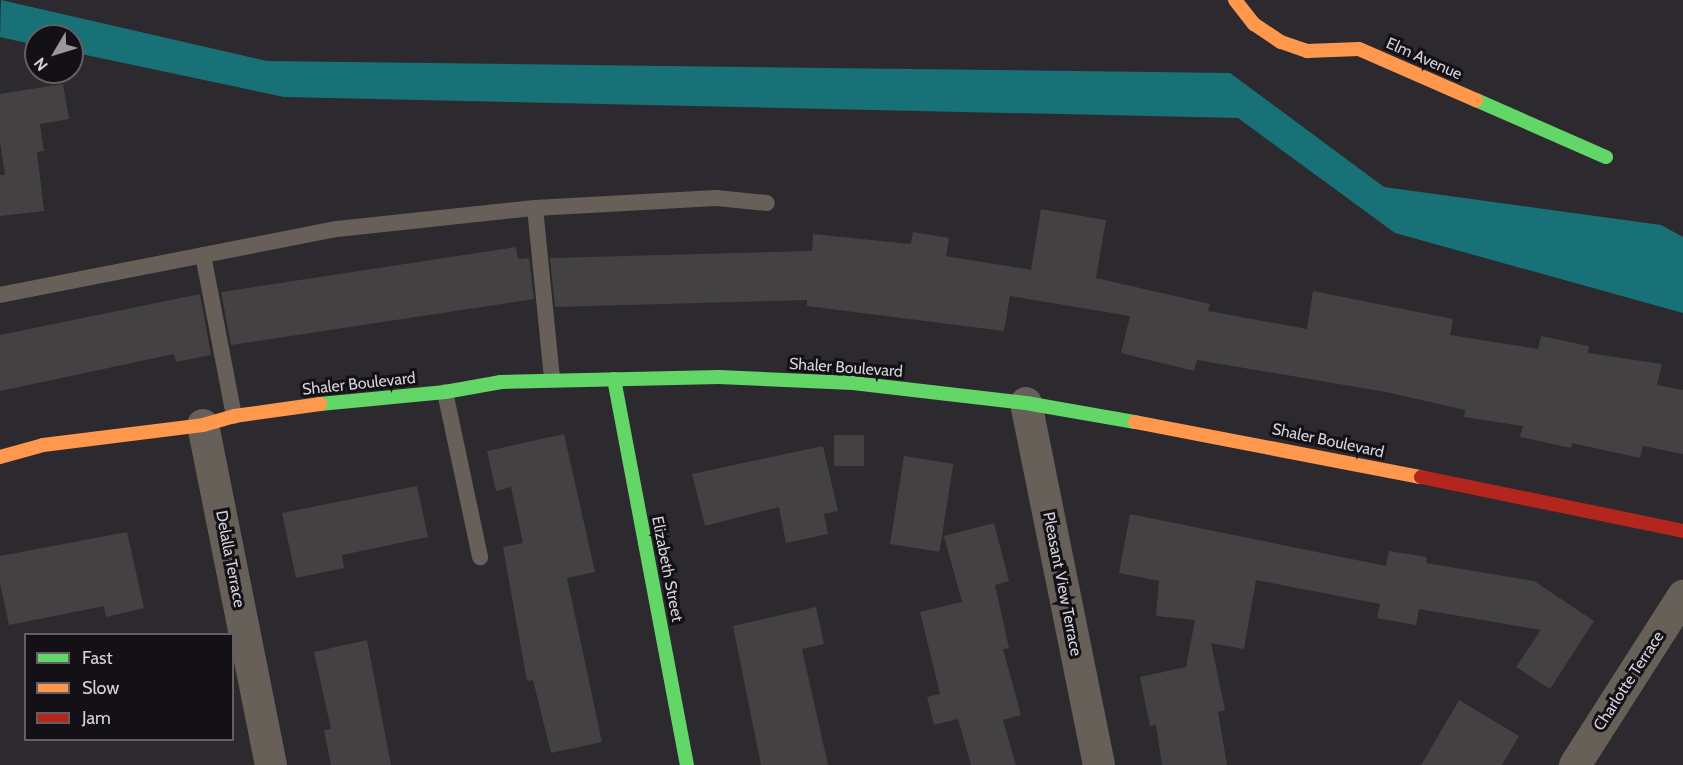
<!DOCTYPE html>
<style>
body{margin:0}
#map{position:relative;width:1683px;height:765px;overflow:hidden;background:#2c2a2f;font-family:Cabin,sans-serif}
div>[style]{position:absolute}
.water>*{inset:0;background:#187176}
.building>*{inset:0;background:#434141;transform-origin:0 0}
.lane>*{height:16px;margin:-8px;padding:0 8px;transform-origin:8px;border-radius:8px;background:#676059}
.street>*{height:32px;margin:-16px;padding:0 16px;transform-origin:16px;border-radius:16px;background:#676059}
.fast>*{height:14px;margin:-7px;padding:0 7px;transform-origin:7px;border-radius:7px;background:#63d668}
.slow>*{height:14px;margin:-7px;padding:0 7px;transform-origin:7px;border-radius:7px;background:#ff974d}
.jam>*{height:14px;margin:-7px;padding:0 7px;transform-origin:7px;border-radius:7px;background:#b3261e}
span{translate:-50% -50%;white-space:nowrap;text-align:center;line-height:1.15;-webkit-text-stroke:6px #131116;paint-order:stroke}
.street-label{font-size:16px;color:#d5d2d9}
.legend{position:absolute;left:24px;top:633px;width:210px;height:108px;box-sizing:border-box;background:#131116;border:2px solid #615e64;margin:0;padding:8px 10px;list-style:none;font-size:18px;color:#d5d2d9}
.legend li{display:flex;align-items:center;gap:12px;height:30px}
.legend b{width:30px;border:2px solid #615e64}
.north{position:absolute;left:24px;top:24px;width:60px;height:60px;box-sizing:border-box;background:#131116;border:2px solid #615e64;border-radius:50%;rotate:232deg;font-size:16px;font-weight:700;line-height:24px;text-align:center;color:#d5d2d9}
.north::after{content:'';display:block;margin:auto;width:21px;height:27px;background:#9a979e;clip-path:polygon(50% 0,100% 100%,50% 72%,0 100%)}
</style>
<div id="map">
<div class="water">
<div style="clip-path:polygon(1px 0,267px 61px,1230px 73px,1384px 187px,1661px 225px,1683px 237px,1683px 313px,1395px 233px,1238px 118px,284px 97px,72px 52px,72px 36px,36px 36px,36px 45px,0 37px)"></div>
</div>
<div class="building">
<div style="clip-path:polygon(63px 84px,69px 119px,40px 124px,44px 151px,37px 152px,44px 211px,0 216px,0 175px,5px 175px,0 141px,0 94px)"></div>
<div style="clip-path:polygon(1041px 209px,1106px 220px,1096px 278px,1210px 304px,1208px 311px,1307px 329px,1313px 291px,1453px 319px,1450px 335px,1538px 349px,1541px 336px,1589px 346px,1588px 353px,1662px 364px,1657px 385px,1683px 390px,1683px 454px,1643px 446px,1640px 458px,1572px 443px,1571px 448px,1520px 437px,1523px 426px,1464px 417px,1465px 410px,1386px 392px,1197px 360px,1194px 371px,1121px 353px,1130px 316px,1010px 296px,1004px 331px,807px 306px,807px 300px,555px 307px,550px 258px,812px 251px,813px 234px,911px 244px,913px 232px,949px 238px,946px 256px,1031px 270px)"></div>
<div style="clip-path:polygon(516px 247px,518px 259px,529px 258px,534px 299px,231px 345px,221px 292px)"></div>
<div style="clip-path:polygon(200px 294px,211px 355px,176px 362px,174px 354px,0 391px,0 335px)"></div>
<div style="clip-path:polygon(564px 434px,595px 572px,567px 578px,602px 742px,551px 753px,533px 680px,527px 681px,503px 547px,523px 543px,511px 487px,496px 491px,487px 451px)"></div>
<div style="left:864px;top:435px;width:31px;height:30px;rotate:90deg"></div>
<div style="clip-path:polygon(823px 446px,838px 511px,824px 514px,828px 534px,786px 543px,779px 507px,705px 526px,692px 474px)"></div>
<div style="left:904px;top:456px;width:50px;height:89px;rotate:9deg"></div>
<div style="clip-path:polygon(417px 486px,428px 537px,342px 555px,344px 568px,296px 578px,282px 513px)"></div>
<div style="clip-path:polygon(1130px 514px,1386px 566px,1389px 551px,1427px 557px,1426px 563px,1534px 581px,1594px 621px,1550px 689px,1516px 667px,1541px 630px,1419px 609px,1416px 625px,1377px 618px,1380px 604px,1256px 580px,1244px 649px,1211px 643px,1225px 710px,1218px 712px,1227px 765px,1162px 765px,1156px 725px,1150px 726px,1140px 677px,1186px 667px,1195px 620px,1156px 616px,1159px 581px,1119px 573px)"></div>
<div style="clip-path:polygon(994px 523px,1009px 581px,995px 585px,1009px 648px,1003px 649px,1021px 715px,1003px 720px,1016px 765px,971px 765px,958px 719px,934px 725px,927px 697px,940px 694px,920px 612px,962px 602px,944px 536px)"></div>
<div style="clip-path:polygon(127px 532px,144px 608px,106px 617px,104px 606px,9px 625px,0 583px,0 556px)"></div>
<div style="clip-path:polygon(816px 607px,824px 644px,802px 649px,828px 765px,761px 765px,733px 626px)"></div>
<div style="clip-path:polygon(367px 640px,391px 765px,331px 765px,324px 730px,331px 729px,314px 652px)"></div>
<div style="clip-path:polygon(1459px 700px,1519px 736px,1502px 765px,1421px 765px)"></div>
</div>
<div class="lane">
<div style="left:535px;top:208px;width:172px;rotate:84.3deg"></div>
<div style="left:203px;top:255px;width:164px;rotate:79.1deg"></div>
<div style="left:0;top:295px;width:343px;rotate:-11.1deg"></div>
<div style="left:337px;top:229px;width:199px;rotate:-6.1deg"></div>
<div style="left:535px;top:208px;width:181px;rotate:-3.2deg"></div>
<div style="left:716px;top:198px;width:51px;rotate:5.6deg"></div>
<div style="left:445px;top:392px;width:169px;rotate:78deg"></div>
</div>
<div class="street">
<div style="left:1026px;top:403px;width:369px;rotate:78.6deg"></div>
<div style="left:203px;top:425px;width:347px;rotate:78.7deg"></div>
<div style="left:1575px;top:765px;width:201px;rotate:-57.4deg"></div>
</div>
<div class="fast">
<div style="left:1476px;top:100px;width:142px;rotate:23.7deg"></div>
<div style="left:614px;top:379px;width:393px;rotate:79.3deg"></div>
<div style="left:320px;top:404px;width:126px;rotate:-5.5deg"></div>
<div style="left:445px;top:392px;width:57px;rotate:-10.1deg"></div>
<div style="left:501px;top:382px;width:218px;rotate:-1.3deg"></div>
<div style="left:719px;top:377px;width:134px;rotate:2.6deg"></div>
<div style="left:853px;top:383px;width:174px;rotate:6.6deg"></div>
<div style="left:1026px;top:403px;width:111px;rotate:9.9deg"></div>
</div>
<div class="slow">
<div style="left:1235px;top:0;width:31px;rotate:52deg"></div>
<div style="left:1254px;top:24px;width:32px;rotate:34deg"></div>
<div style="left:1281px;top:42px;width:28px;rotate:19deg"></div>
<div style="left:1307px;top:51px;width:52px;rotate:-2.2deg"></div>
<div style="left:1359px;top:49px;width:128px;rotate:23.6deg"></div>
<div style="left:1135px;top:422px;width:291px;rotate:10.9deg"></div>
<div style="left:0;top:457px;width:45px;rotate:-15.6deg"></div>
<div style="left:43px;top:445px;width:161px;rotate:-7.1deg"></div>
<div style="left:203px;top:425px;width:32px;rotate:-16deg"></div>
<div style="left:234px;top:416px;width:87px;rotate:-7.9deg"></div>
</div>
<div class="jam">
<div style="left:1421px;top:477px;width:268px;rotate:11.6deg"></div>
</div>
<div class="street-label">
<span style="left:1424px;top:59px;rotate:24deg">Elm Avenue</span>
<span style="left:846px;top:368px;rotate:4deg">Shaler Boulevard</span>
<span style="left:359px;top:384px;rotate:-6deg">Shaler Boulevard</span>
<span style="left:1328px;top:441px;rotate:12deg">Shaler Boulevard</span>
<span style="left:230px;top:559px;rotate:79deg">Delalla Terrace</span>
<span style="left:667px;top:569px;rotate:79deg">Elizabeth Street</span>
<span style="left:1062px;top:584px;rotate:79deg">Pleasant View Terrace</span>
<span style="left:1629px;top:681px;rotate:-57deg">Charlotte Terrace</span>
</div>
<ul class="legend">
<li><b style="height:8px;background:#63d668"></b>Fast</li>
<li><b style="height:8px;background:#ff974d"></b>Slow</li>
<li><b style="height:8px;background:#b3261e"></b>Jam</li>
</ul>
<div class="north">N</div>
</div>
